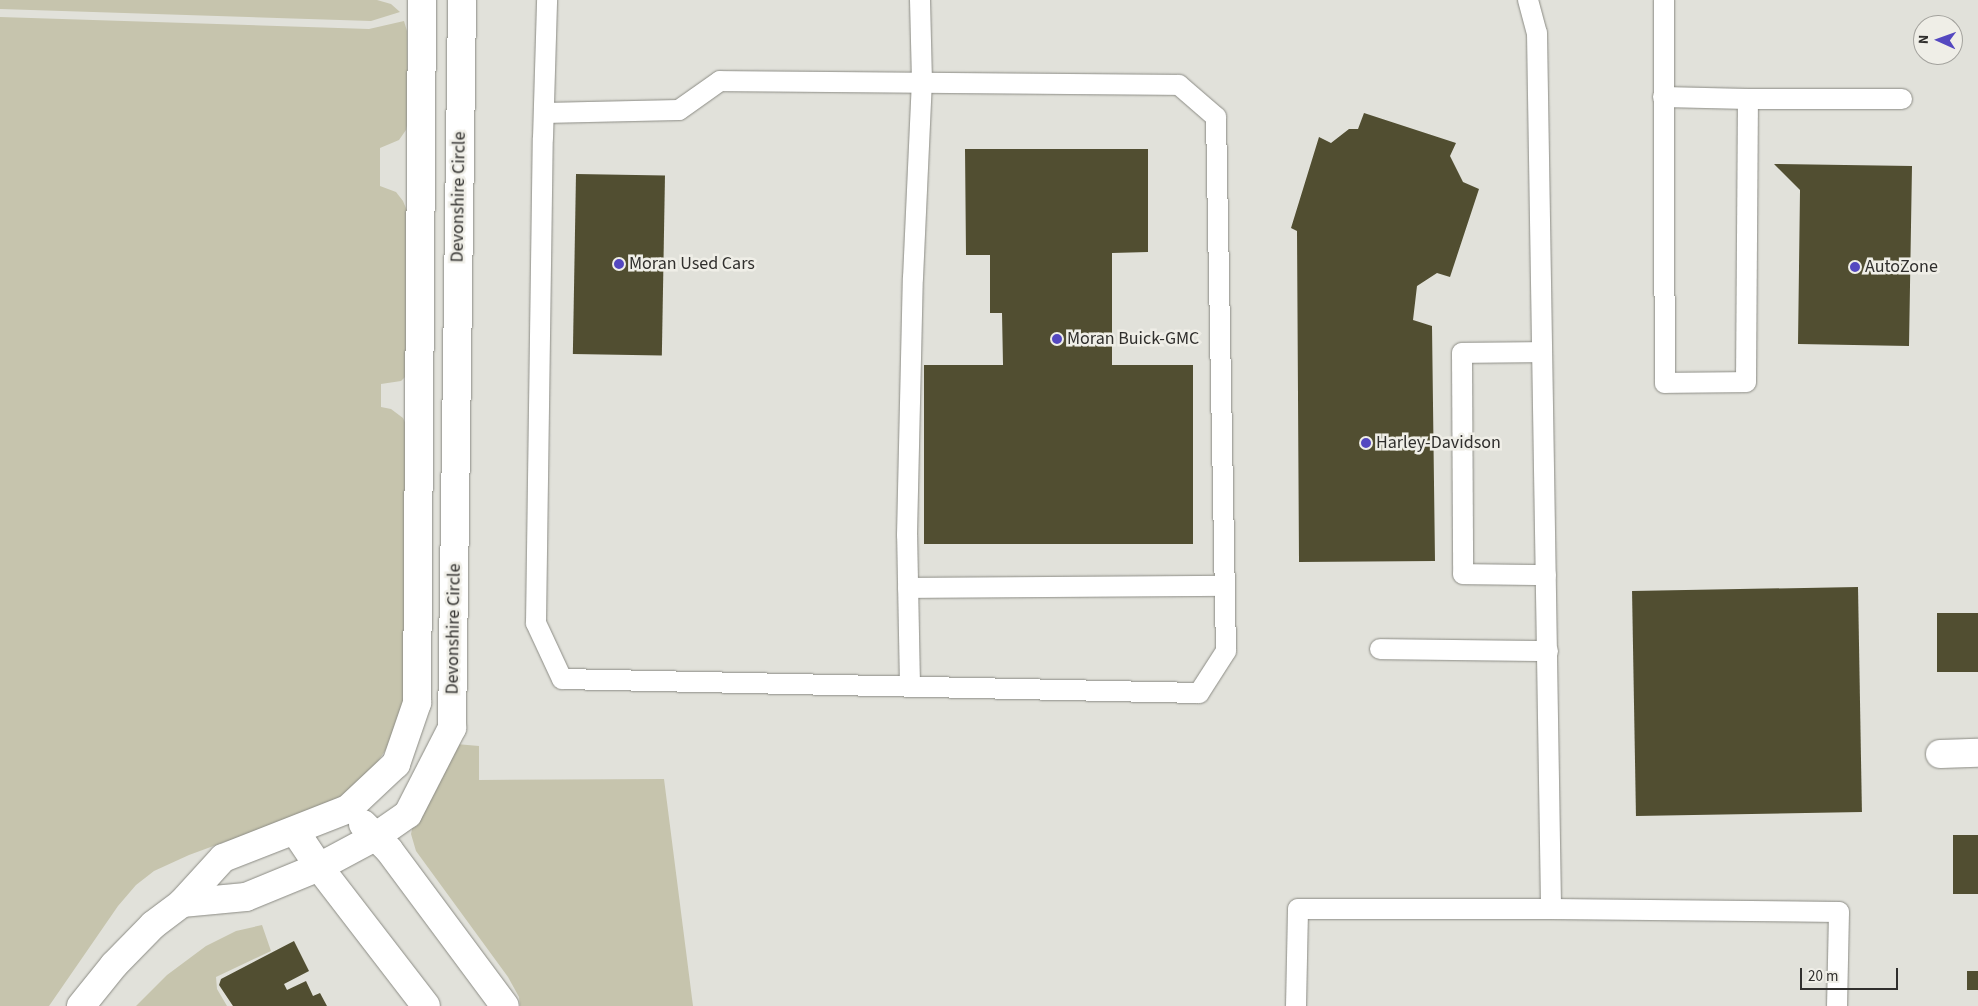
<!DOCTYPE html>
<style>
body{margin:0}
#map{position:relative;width:1978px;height:1006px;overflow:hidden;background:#e1e1da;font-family:"Source Sans 3",sans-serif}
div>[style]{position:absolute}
.green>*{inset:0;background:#c6c4ad}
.building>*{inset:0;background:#514e31;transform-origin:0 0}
.roads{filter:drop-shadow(0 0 1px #8b8b84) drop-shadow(0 0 1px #8b8b84)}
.lane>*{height:20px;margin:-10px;padding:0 10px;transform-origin:10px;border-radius:10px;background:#fff}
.street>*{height:28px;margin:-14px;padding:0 14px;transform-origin:14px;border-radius:14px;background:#fff}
.dots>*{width:14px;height:14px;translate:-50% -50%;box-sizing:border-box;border:2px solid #efeee7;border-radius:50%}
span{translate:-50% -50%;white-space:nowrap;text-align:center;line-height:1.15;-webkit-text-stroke:5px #efeee7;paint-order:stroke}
.street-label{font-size:18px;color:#302f2d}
.poi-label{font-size:18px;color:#302f2d}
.left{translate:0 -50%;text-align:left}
.north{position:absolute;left:1913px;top:15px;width:50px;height:50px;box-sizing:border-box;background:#efeee7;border:1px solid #a3a29d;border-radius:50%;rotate:272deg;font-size:14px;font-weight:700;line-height:20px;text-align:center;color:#302f2d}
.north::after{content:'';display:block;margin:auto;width:18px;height:22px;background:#5448c0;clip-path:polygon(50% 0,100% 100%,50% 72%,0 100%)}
.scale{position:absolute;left:1800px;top:968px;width:98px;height:22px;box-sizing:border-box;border:2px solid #302f2d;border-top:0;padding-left:6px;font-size:15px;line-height:18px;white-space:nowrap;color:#302f2d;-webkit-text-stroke:4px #efeee7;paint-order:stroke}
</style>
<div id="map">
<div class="green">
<div style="clip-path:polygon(0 0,377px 0,391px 4px,400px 12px,371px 21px,0 9px)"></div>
<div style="clip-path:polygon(0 17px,369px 29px,404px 21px,407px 31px,408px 121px,406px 130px,399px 140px,380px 148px,380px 186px,396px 192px,403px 201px,408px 213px,407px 375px,401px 381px,381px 384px,381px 407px,391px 409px,403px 418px,409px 431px,407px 695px,391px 742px,368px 776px,337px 803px,274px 831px,227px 841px,189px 855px,154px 871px,136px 885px,118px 906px,49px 1006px,0 1006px)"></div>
<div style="clip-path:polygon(456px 744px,479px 746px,479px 780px,664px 779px,693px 1006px,520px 1006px,519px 997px,508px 977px,416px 851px,411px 834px,415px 816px)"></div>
<div style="clip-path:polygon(262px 925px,271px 951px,216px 977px,217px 989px,227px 1006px,136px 1006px,167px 975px,206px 946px,236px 931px)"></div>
</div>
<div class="building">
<div style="clip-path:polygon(1364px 113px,1456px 143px,1450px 156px,1463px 182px,1479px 189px,1450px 277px,1437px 273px,1417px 286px,1413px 320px,1432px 326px,1435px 561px,1299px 562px,1297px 231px,1291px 228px,1319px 137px,1331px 143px,1349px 129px,1358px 129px)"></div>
<div style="clip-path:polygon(965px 149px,1148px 149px,1148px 252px,1112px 253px,1112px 365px,1193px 365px,1193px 544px,924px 544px,924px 365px,1003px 365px,1002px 313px,990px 313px,990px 255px,966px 255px)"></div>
<div style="clip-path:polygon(1774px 164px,1912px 166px,1909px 346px,1798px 344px,1800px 190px)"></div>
<div style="left:576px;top:174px;width:89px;height:180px;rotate:1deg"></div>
<div style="left:1858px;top:587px;width:225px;height:226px;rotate:89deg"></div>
<div style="left:1937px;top:613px;width:41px;height:59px"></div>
<div style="left:1953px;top:835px;width:25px;height:59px"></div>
<div style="clip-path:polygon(294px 941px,309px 971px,284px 984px,287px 990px,306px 981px,313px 996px,320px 993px,327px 1006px,233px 1006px,219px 985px,221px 979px)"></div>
<div style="left:1967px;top:971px;width:11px;height:19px"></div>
</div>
<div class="roads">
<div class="lane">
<div style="left:1528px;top:0;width:34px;rotate:75deg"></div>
<div style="left:1537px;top:33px;width:876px;rotate:89.08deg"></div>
<div style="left:1664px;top:0;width:383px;rotate:89.9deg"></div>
<div style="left:1665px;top:383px;width:81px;rotate:-0.7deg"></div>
<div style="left:1746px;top:382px;width:283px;rotate:-89.6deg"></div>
<div style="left:1748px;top:99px;width:154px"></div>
<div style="left:1663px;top:97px;width:85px;rotate:1.3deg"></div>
<div style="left:544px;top:113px;width:135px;rotate:-1.3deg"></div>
<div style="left:679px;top:110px;width:50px;rotate:-35.3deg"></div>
<div style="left:720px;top:81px;width:459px;rotate:0.5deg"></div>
<div style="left:1179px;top:85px;width:49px;rotate:40.9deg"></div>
<div style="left:1216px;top:117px;width:534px;rotate:88.93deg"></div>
<div style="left:1226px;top:651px;width:50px;rotate:122.7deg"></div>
<div style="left:1199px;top:693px;width:637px;rotate:-178.74deg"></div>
<div style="left:562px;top:679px;width:62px;rotate:-114.9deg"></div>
<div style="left:536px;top:623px;width:485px;rotate:-89.2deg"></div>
<div style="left:543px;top:138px;width:138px;rotate:-88.3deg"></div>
<div style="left:1542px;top:352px;width:80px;rotate:179.3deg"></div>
<div style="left:1462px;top:353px;width:221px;rotate:89.7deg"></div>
<div style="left:1463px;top:574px;width:83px;rotate:0.7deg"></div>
<div style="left:908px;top:588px;width:317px;rotate:-0.4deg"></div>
<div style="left:1380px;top:649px;width:168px;rotate:0.7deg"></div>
<div style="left:910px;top:686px;width:151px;rotate:-91.1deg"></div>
<div style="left:907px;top:535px;width:257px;rotate:-88.7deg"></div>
<div style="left:913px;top:278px;width:196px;rotate:-87.4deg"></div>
<div style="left:922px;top:82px;width:82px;rotate:-91.4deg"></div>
<div style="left:1296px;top:1006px;width:97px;rotate:-88.8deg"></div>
<div style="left:1298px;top:909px;width:253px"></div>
<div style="left:1551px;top:909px;width:288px;rotate:0.6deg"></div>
<div style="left:1839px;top:912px;width:94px;rotate:91.2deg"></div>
</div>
<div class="street">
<div style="left:1940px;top:754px;width:38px;rotate:-2deg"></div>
<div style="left:363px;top:824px;width:37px;rotate:45deg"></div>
<div style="left:389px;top:850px;width:194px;rotate:53.4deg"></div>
<div style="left:295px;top:831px;width:43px;rotate:56.3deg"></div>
<div style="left:319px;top:867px;width:175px;rotate:52.4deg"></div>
<div style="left:182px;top:903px;width:64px;rotate:-5.4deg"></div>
<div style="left:246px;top:897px;width:79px;rotate:-22.3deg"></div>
<div style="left:319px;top:867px;width:64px;rotate:-28.2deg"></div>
<div style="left:375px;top:837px;width:40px;rotate:-34.9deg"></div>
<div style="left:408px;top:814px;width:97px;rotate:-62.9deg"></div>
<div style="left:452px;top:728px;width:728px;rotate:-89.21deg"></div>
<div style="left:81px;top:1006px;width:53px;rotate:-51.2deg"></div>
<div style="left:114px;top:965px;width:56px;rotate:-45.7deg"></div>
<div style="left:153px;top:925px;width:36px;rotate:-37deg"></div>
<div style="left:182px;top:903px;width:61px;rotate:-47.7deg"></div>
<div style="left:223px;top:858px;width:134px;rotate:-21.4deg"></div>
<div style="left:348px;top:809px;width:66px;rotate:-43.2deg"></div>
<div style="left:396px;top:764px;width:65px;rotate:-71deg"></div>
<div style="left:417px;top:703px;width:703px;rotate:-89.59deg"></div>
</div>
</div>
<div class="dots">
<div style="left:619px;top:264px;background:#5448c0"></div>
<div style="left:1855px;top:267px;background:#5448c0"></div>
<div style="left:1057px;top:339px;background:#5448c0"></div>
<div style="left:1366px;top:443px;background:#5448c0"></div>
</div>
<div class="street-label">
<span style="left:459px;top:197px;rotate:-89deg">Devonshire Circle</span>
<span style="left:454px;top:629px;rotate:-89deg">Devonshire Circle</span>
</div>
<div class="poi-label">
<span class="left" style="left:629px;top:264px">Moran Used Cars</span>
<span class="left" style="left:1865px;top:267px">AutoZone</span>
<span class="left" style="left:1067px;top:339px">Moran Buick-GMC</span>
<span class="left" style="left:1376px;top:443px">Harley-Davidson</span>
</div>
<div class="north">N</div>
<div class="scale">20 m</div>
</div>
